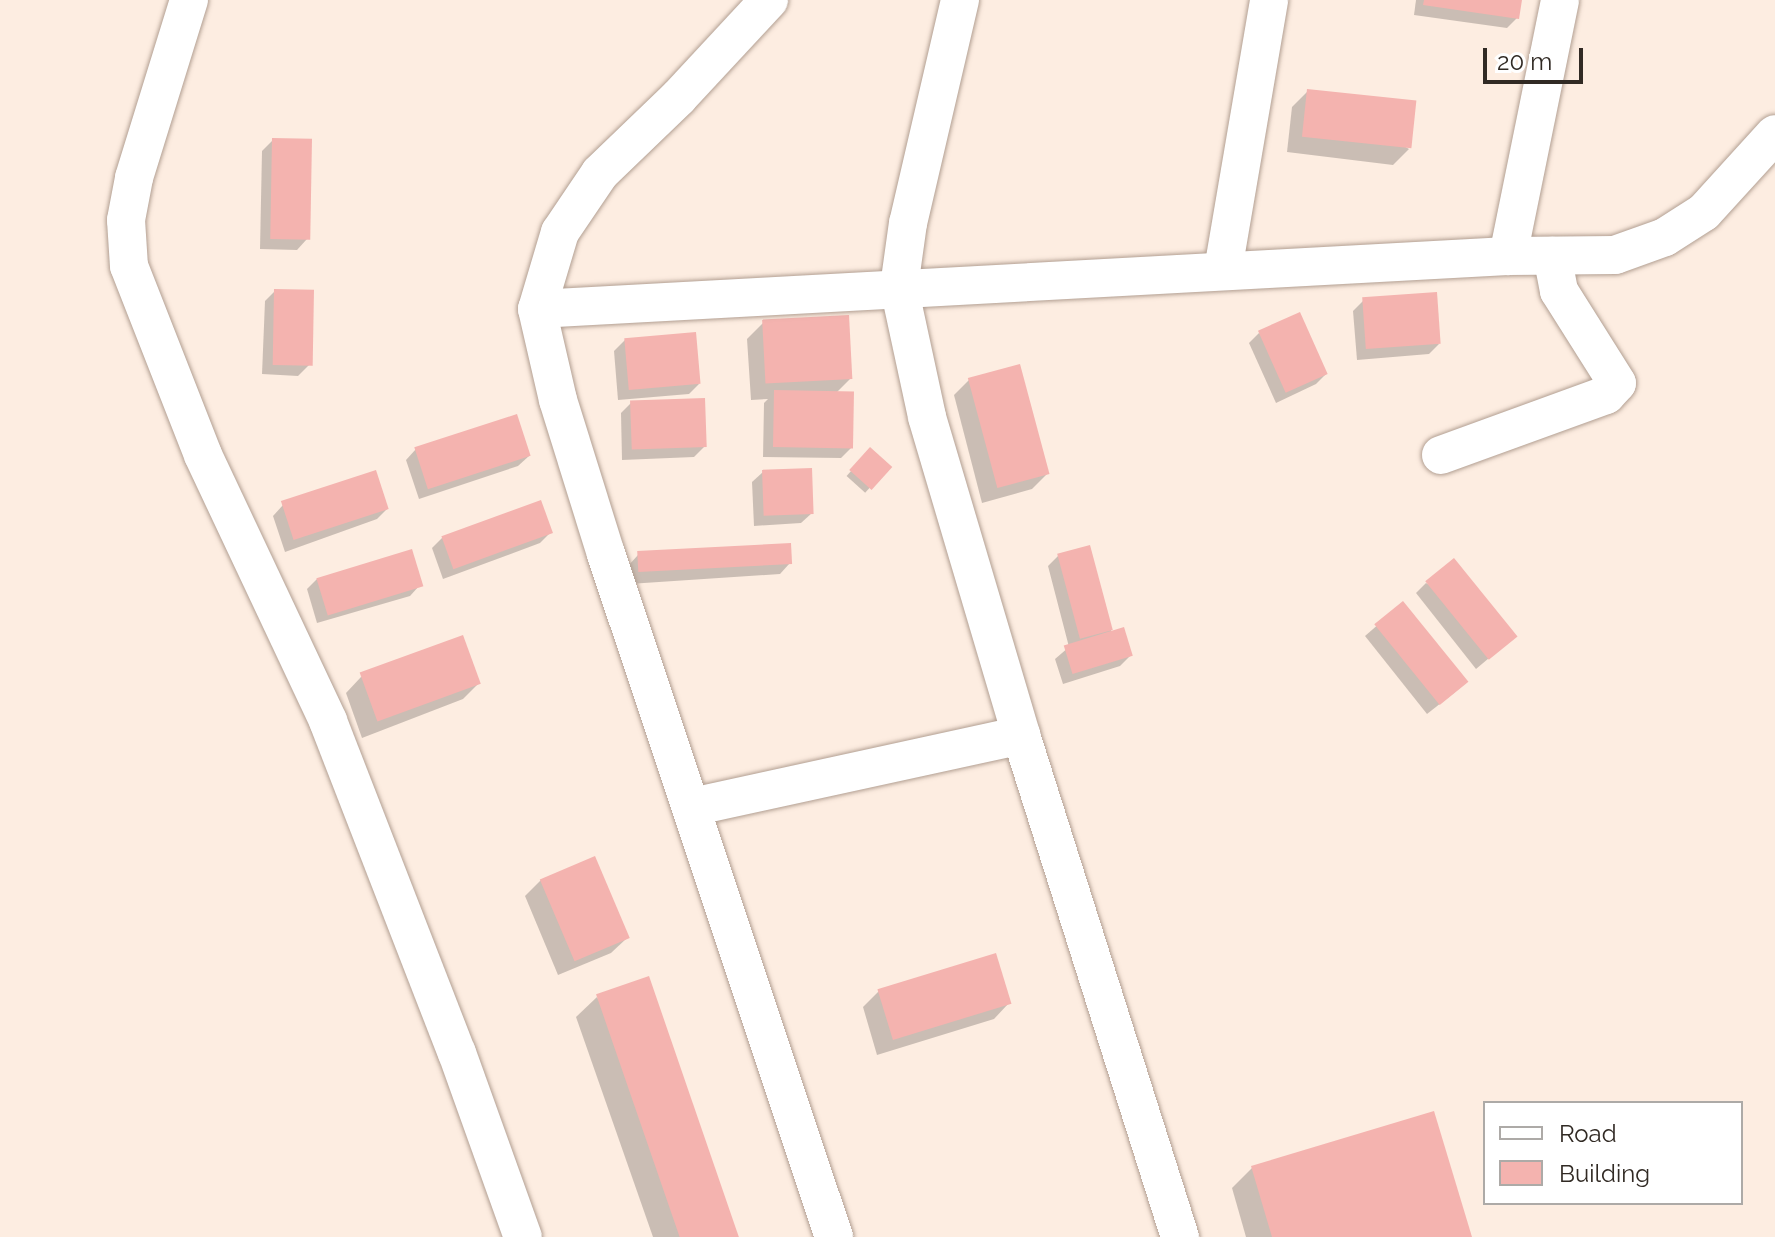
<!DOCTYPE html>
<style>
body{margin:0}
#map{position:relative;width:1775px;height:1237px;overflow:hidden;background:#fdede1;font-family:Raleway,sans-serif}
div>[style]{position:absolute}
.shadow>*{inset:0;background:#0003;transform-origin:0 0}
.building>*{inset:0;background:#f4b3af;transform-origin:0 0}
.roads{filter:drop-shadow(0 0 2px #b29f92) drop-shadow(0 0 2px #b29f92)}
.street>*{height:38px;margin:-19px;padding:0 19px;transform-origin:19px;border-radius:19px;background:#fff}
span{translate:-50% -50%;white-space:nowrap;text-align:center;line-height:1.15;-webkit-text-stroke:8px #fff;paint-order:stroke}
.legend{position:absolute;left:1483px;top:1101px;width:260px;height:104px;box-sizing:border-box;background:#fff;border:2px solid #adaaa7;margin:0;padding:10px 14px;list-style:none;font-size:24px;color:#312a24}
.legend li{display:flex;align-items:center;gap:16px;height:40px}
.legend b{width:40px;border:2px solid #adaaa7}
.scale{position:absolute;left:1483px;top:48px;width:100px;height:36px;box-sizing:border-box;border:4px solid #312a24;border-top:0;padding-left:10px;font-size:24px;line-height:28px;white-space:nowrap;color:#312a24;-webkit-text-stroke:6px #fff;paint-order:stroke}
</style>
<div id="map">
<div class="shadow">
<div style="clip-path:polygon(1416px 0,1520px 0,1517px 18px,1507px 28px,1414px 15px)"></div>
<div style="clip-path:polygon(1308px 91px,1409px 149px,1393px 165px,1287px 152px,1292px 107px)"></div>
<div style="clip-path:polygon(273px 140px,307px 239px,297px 250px,260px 249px,262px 151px)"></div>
<div style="clip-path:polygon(275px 291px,309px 365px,298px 376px,262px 374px,265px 301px)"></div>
<div style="clip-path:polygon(1363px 301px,1439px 344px,1429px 354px,1357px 360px,1353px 311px)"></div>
<div style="clip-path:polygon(763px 323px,850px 379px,836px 393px,852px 447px,841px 458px,763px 457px,764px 403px,768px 399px,751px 400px,747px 339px)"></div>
<div style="clip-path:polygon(1259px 333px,1326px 374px,1316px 384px,1276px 403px,1249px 343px)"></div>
<div style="clip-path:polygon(625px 340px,699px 384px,689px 394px,618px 400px,614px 351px)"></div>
<div style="clip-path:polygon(970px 379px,1047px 474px,1032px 489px,982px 503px,954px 395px)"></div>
<div style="clip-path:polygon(631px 403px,705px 446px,694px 457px,622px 460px,621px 413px)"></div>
<div style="clip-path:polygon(416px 449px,529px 456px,518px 466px,419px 499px,406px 460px)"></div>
<div style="left:870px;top:450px;width:25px;height:35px;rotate:42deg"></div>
<div style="clip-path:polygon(763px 472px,812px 513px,801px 523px,754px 526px,752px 482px)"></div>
<div style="clip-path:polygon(283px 505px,387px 509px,377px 519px,285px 552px,273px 516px)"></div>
<div style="clip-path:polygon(550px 533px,540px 543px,443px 579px,432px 548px,442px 538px)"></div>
<div style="clip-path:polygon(1089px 547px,1112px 634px,1131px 655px,1120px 666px,1063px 684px,1055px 659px,1069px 647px,1048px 566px,1058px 556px)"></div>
<div style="clip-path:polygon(638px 555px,790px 563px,780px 574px,629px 584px,628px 566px)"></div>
<div style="clip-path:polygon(317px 579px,420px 585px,410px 596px,317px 623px,307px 589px)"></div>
<div style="clip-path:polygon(1426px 583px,1514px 637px,1476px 669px,1416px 593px)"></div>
<div style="clip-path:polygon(1403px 603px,1455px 692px,1427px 714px,1365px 636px)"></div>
<div style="clip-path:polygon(361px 677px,478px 684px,463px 699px,362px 738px,346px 693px)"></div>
<div style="clip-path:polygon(541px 880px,627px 938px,611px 953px,558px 975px,525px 896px)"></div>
<div style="clip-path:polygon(879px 991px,1009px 1003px,994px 1019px,877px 1055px,863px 1007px)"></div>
<div style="clip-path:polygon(597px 997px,737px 1237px,653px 1237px,576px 1017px)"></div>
<div style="clip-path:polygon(1252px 1168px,1470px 1237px,1246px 1237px,1232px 1188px)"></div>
</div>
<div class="building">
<div style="clip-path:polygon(1424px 0,1522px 0,1519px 19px,1423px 5px)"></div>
<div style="left:1307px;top:89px;width:110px;height:48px;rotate:6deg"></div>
<div style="left:272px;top:138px;width:40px;height:101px;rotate:1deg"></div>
<div style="left:274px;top:289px;width:40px;height:76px;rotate:1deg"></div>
<div style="left:1437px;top:292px;width:52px;height:75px;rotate:86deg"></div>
<div style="left:1300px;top:312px;width:68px;height:46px;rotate:66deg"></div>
<div style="left:849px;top:315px;width:64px;height:87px;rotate:87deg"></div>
<div style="left:696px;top:332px;width:52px;height:72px;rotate:85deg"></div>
<div style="left:1020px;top:364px;width:114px;height:54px;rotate:75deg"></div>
<div style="left:774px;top:390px;width:80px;height:57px;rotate:1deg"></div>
<div style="left:705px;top:398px;width:49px;height:75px;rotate:88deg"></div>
<div style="left:517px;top:414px;width:44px;height:108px;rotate:72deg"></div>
<div style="left:870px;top:447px;width:30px;height:31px;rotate:42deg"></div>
<div style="left:812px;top:468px;width:46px;height:50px;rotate:88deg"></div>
<div style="left:376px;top:470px;width:41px;height:100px;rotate:72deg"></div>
<div style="left:541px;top:500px;width:35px;height:106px;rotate:70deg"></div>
<div style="left:791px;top:543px;width:21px;height:154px;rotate:87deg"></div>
<div style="left:1090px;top:545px;width:88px;height:34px;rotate:75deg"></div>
<div style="left:412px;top:549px;width:39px;height:100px;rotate:73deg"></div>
<div style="left:1454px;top:558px;width:101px;height:37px;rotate:51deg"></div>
<div style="left:1403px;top:601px;width:104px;height:37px;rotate:51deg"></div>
<div style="left:1124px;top:627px;width:30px;height:63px;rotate:73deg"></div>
<div style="left:463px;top:635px;width:52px;height:110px;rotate:70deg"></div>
<div style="left:595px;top:856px;width:89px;height:60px;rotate:67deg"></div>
<div style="left:996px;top:953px;width:53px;height:124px;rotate:73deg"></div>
<div style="left:649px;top:976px;width:276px;height:56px;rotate:71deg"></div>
<div style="clip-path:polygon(1434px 1111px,1472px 1237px,1272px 1237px,1251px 1166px)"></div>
</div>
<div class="roads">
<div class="street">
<div style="left:189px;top:0;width:186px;rotate:107.2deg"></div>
<div style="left:134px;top:178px;width:43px;rotate:100.8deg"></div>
<div style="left:126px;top:220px;width:46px;rotate:86.3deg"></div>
<div style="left:129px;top:266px;width:203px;rotate:68.6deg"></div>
<div style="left:203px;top:455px;width:294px;rotate:64.8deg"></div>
<div style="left:328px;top:721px;width:356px;rotate:68.8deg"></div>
<div style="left:457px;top:1053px;width:195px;rotate:70.3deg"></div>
<div style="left:769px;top:0;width:132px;rotate:132.9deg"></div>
<div style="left:679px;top:97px;width:110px;rotate:136.1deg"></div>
<div style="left:600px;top:173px;width:71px;rotate:124.1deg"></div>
<div style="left:560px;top:232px;width:80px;rotate:106.6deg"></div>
<div style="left:537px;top:309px;width:93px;rotate:77deg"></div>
<div style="left:558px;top:400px;width:161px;rotate:72.7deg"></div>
<div style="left:606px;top:554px;width:720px;rotate:71.54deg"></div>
<div style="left:960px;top:0;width:229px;rotate:103.1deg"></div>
<div style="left:908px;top:223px;width:65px;rotate:98deg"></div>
<div style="left:899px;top:287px;width:133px;rotate:77.8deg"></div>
<div style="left:927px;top:417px;width:332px;rotate:73.5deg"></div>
<div style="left:1021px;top:735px;width:527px;rotate:72.43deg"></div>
<div style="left:1508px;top:256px;width:261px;rotate:-78.5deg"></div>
<div style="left:1223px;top:270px;width:274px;rotate:-80.3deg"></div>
<div style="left:537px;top:309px;width:972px;rotate:-3.12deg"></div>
<div style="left:1508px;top:256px;width:107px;rotate:-0.5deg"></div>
<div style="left:1615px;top:255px;width:53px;rotate:-19.8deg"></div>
<div style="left:1665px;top:237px;width:46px;rotate:-32.7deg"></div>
<div style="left:1704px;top:212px;width:105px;rotate:-47.7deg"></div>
<div style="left:1441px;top:455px;width:176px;rotate:-20deg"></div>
<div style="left:1606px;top:395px;width:16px;rotate:-47deg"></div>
<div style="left:1617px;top:383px;width:109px;rotate:-122.2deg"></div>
<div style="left:1559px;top:291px;width:36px;rotate:-101deg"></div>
<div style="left:692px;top:807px;width:337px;rotate:-12.3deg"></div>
</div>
</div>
<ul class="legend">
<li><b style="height:10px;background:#fff"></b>Road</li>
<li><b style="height:22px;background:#f4b3af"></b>Building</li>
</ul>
<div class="scale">20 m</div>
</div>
